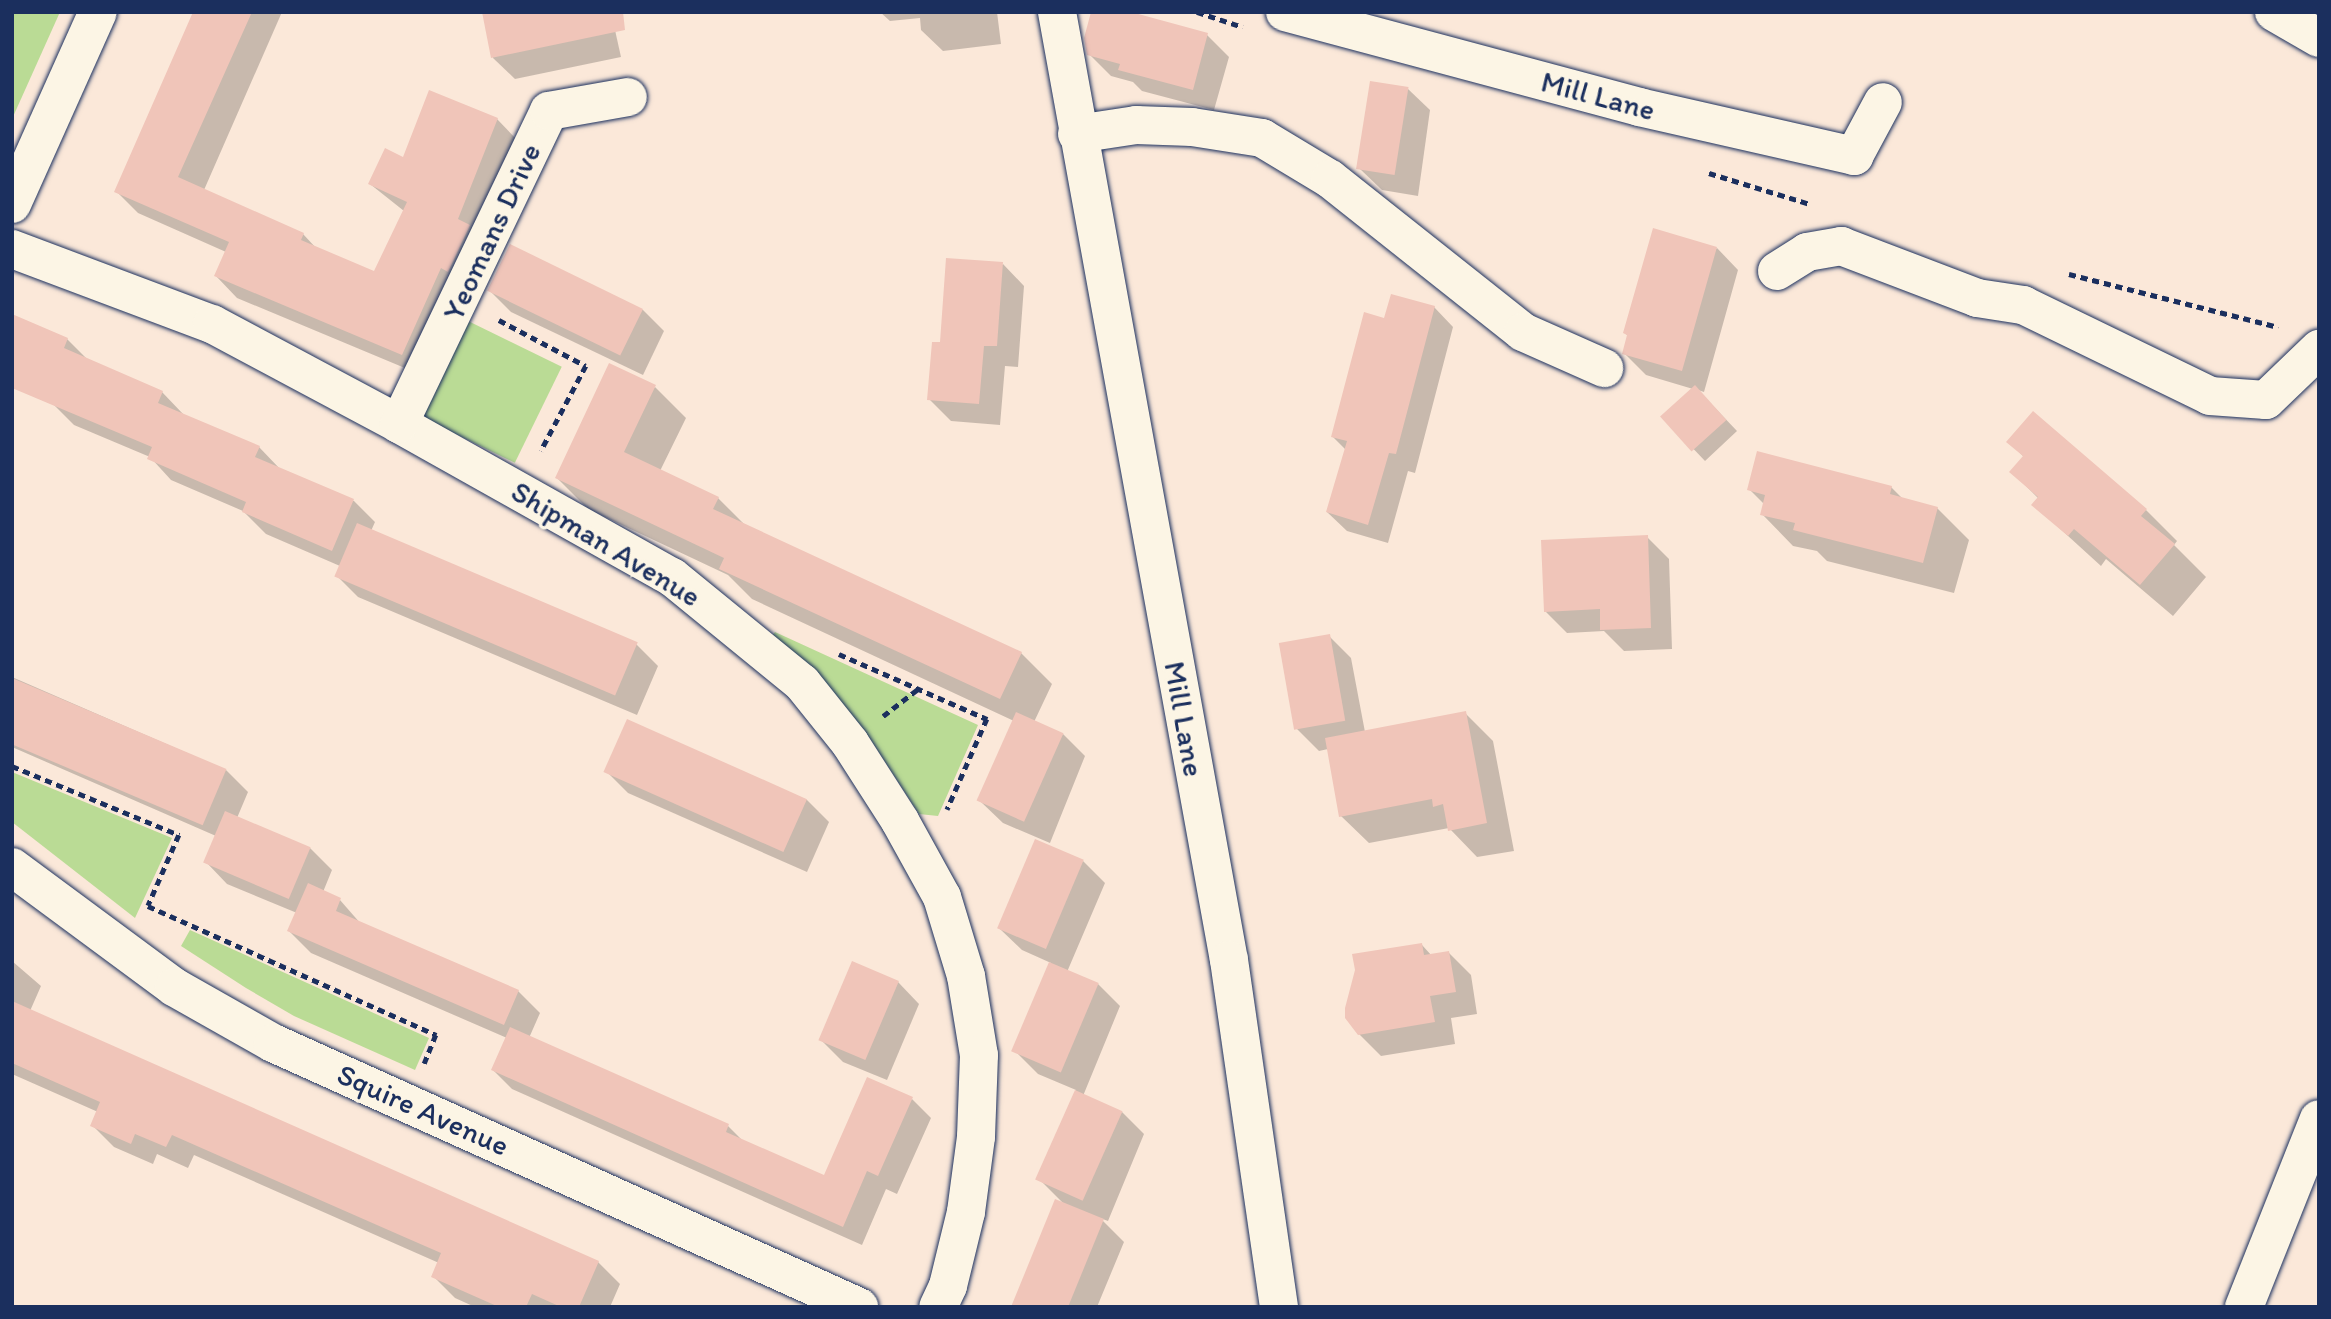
<!DOCTYPE html>
<style>
body{margin:0}
#map{position:relative;width:2331px;height:1319px;overflow:hidden;background:#fbe8d9;font-family:Itim,sans-serif}
div>[style]{position:absolute}
.green>*{inset:0;background:#badb95;transform-origin:0 0}
.shadow>*{inset:0;background:#0003}
.building>*{inset:0;background:#f0c5b9;transform-origin:0 0}
.path>*{height:4.5px;margin-top:-2.25px;transform-origin:0;background:repeating-linear-gradient(90deg,#1b2f5e 0 7px,transparent 0 12px)}
.roads{filter:drop-shadow(0 0 2px #1b2f5e) drop-shadow(0 0 2px #1b2f5e)}
.minor>*{height:38px;margin:-19px;padding:0 19px;transform-origin:19px;border-radius:19px;background:#fcf5e5}
span{translate:-50% -50%;white-space:nowrap;text-align:center;line-height:1.15;-webkit-text-stroke:7px #fcf5e5;paint-order:stroke}
.street-label{font-size:30px;color:#1b2f5e}
.frame{position:absolute;inset:0;border:14px solid #1b2f5e;pointer-events:none}
</style>
<div id="map">
<div class="green">
<div style="clip-path:polygon(12px 12px,60px 12px,12px 119px)"></div>
<div style="left:462px;top:318px;width:111px;height:107px;rotate:26deg"></div>
<div style="clip-path:polygon(775px 632px,978px 725px,938px 816px,919px 814px,865px 731px,825px 684px,771px 637px)"></div>
<div style="clip-path:polygon(12px 772px,172px 838px,135px 918px,12px 822px)"></div>
<div style="clip-path:polygon(190px 930px,429px 1038px,415px 1070px,294px 1016px,246px 988px,181px 946px)"></div>
</div>
<div class="shadow">
<div style="clip-path:polygon(196px 12px,282px 12px,204px 190px,303px 234px,317px 249px,374px 274px,404px 211px,370px 184px,404px 159px,497px 119px,518px 141px,424px 376px,237px 298px,216px 276px,226px 252px,138px 213px,116px 191px)"></div>
<div style="clip-path:polygon(483px 12px,611px 12px,621px 57px,515px 79px,493px 58px)"></div>
<div style="clip-path:polygon(880px 12px,997px 12px,1001px 44px,943px 51px,921px 30px,920px 18px,890px 21px)"></div>
<div style="clip-path:polygon(1207px 35px,1229px 57px,1214px 110px,1142px 91px,1133px 82px,1111px 76px,1089px 54px)"></div>
<div style="clip-path:polygon(1408px 89px,1430px 110px,1418px 196px,1382px 190px,1360px 169px)"></div>
<div style="clip-path:polygon(1717px 248px,1738px 270px,1704px 392px,1698px 390px,1737px 431px,1705px 461px,1663px 417px,1693px 389px,1646px 375px,1624px 353px,1629px 337px,1625px 333px)"></div>
<div style="clip-path:polygon(1003px 264px,1024px 286px,1018px 367px,1005px 366px,1000px 425px,951px 421px,929px 399px,942px 344px)"></div>
<div style="clip-path:polygon(489px 290px,643px 310px,664px 331px,643px 375px,511px 312px)"></div>
<div style="clip-path:polygon(1434px 307px,1453px 327px,1415px 473px,1408px 471px,1388px 543px,1347px 531px,1327px 512px,1346px 450px,1333px 437px,1386px 320px)"></div>
<div style="clip-path:polygon(67px 339px,88px 360px,162px 392px,184px 415px,259px 447px,281px 470px,354px 501px,375px 522px,371px 531px,636px 644px,658px 666px,637px 715px,358px 597px,336px 575px,340px 566px,266px 534px,243px 511px,171px 480px,150px 457px,74px 425px,54px 405px,12px 387px)"></div>
<div style="clip-path:polygon(655px 387px,686px 418px,660px 471px,718px 498px,747px 527px,1021px 653px,1052px 684px,1034px 722px,1063px 734px,1085px 756px,1050px 843px,1003px 823px,981px 802px,1014px 721px,752px 599px,728px 575px,588px 509px,557px 478px)"></div>
<div style="clip-path:polygon(2009px 442px,2146px 510px,2177px 541px,2174px 545px,2206px 577px,2173px 616px,2106px 559px,2101px 566px,2034px 505px,2039px 499px,2012px 472px,2024px 457px)"></div>
<div style="clip-path:polygon(1891px 487px,1903px 499px,1937px 508px,1969px 540px,1954px 593px,1827px 561px,1817px 551px,1793px 546px,1762px 514px,1765px 505px,1749px 489px)"></div>
<div style="clip-path:polygon(1647px 537px,1669px 559px,1672px 649px,1624px 651px,1604px 631px,1567px 633px,1545px 611px)"></div>
<div style="clip-path:polygon(1329px 636px,1351px 658px,1365px 732px,1465px 713px,1493px 741px,1514px 851px,1477px 857px,1449px 828px,1369px 843px,1341px 816px,1328px 749px,1319px 751px,1297px 729px)"></div>
<div style="clip-path:polygon(12px 677px,226px 770px,248px 792px,237px 818px,310px 848px,332px 870px,323px 892px,340px 900px,361px 924px,518px 991px,540px 1013px,529px 1038px,728px 1126px,744px 1142px,825px 1177px,912px 1099px,931px 1118px,897px 1194px,886px 1189px,862px 1245px,512px 1089px,493px 1070px,507px 1038px,311px 953px,289px 931px,297px 913px,227px 884px,206px 862px,216px 836px,12px 747px)"></div>
<div style="clip-path:polygon(628px 721px,807px 800px,829px 822px,807px 872px,628px 793px,606px 771px)"></div>
<div style="clip-path:polygon(1083px 861px,1105px 883px,1067px 972px,1098px 984px,1120px 1006px,1083px 1096px,1122px 1112px,1144px 1134px,1108px 1221px,1100px 1218px,1124px 1242px,1097px 1307px,1011px 1307px,1065px 1205px,1039px 1179px,1076px 1090px,1038px 1074px,1016px 1052px,1051px 963px,1022px 950px,1000px 929px)"></div>
<div style="clip-path:polygon(1422px 945px,1432px 956px,1449px 953px,1471px 975px,1477px 1014px,1451px 1018px,1455px 1044px,1381px 1056px,1359px 1034px)"></div>
<div style="clip-path:polygon(12px 961px,41px 986px,30px 1011px,598px 1262px,620px 1284px,610px 1307px,475px 1307px,455px 1298px,433px 1276px,439px 1263px,194px 1155px,188px 1168px,157px 1154px,153px 1164px,114px 1147px,92px 1125px,98px 1112px,12px 1074px)"></div>
<div style="clip-path:polygon(898px 982px,919px 1004px,887px 1080px,843px 1062px,821px 1040px)"></div>
</div>
<div class="building">
<div style="clip-path:polygon(193px 12px,252px 12px,178px 177px,304px 233px,301px 240px,374px 271px,407px 202px,368px 184px,385px 148px,403px 157px,429px 90px,498px 118px,458px 219px,470px 225px,448px 272px,441px 268px,402px 355px,214px 276px,229px 242px,114px 192px)"></div>
<div style="clip-path:polygon(482px 12px,623px 12px,625px 30px,491px 58px)"></div>
<div style="clip-path:polygon(1091px 12px,1131px 12px,1208px 33px,1193px 90px,1118px 70px,1120px 64px,1087px 55px,1084px 38px)"></div>
<div style="left:1370px;top:81px;width:39px;height:89px;rotate:9deg"></div>
<div style="clip-path:polygon(1653px 228px,1717px 247px,1682px 371px,1622px 354px,1627px 335px,1623px 333px)"></div>
<div style="left:510px;top:244px;width:148px;height:52px;rotate:26deg"></div>
<div style="clip-path:polygon(946px 258px,1003px 262px,997px 346px,984px 346px,979px 404px,927px 400px,932px 342px,940px 342px)"></div>
<div style="clip-path:polygon(1391px 294px,1435px 306px,1396px 454px,1389px 453px,1368px 525px,1326px 512px,1347px 441px,1331px 437px,1364px 312px,1384px 318px)"></div>
<div style="clip-path:polygon(12px 314px,68px 338px,64px 348px,163px 391px,158px 403px,260px 446px,255px 457px,354px 499px,332px 551px,242px 512px,246px 502px,147px 459px,152px 447px,12px 388px)"></div>
<div style="clip-path:polygon(609px 363px,656px 385px,624px 452px,719px 497px,713px 509px,1022px 652px,1000px 699px,719px 569px,724px 558px,555px 478px)"></div>
<div style="left:1695px;top:385px;width:47px;height:47px;rotate:48deg"></div>
<div style="clip-path:polygon(2033px 411px,2147px 509px,2141px 516px,2175px 544px,2140px 585px,2074px 529px,2068px 536px,2031px 505px,2038px 497px,2009px 472px,2023px 456px,2006px 442px)"></div>
<div style="clip-path:polygon(1757px 451px,1892px 486px,1890px 494px,1938px 507px,1923px 563px,1793px 530px,1795px 523px,1760px 515px,1765px 495px,1747px 490px)"></div>
<div style="left:357px;top:523px;width:305px;height:58px;rotate:23deg"></div>
<div style="clip-path:polygon(1648px 535px,1651px 628px,1600px 630px,1600px 609px,1544px 612px,1541px 540px)"></div>
<div style="left:1330px;top:634px;width:88px;height:52px;rotate:80deg"></div>
<div style="left:12px;top:678px;width:233px;height:61px;rotate:23deg"></div>
<div style="clip-path:polygon(1466px 711px,1487px 823px,1448px 831px,1443px 804px,1433px 807px,1432px 799px,1339px 817px,1325px 738px)"></div>
<div style="left:1016px;top:712px;width:52px;height:97px;rotate:24deg"></div>
<div style="left:627px;top:719px;width:197px;height:58px;rotate:24deg"></div>
<div style="left:225px;top:811px;width:93px;height:56px;rotate:23deg"></div>
<div style="left:1035px;top:839px;width:53px;height:97px;rotate:23deg"></div>
<div style="clip-path:polygon(308px 883px,341px 898px,336px 911px,519px 990px,504px 1025px,287px 931px)"></div>
<div style="clip-path:polygon(1422px 943px,1424px 955px,1449px 951px,1456px 992px,1430px 996px,1435px 1022px,1358px 1035px,1345px 1018px,1345px 1008px,1355px 970px,1352px 954px)"></div>
<div style="left:852px;top:961px;width:51px;height:86px;rotate:23deg"></div>
<div style="left:1049px;top:962px;width:54px;height:97px;rotate:23deg"></div>
<div style="clip-path:polygon(12px 1001px,599px 1261px,579px 1307px,561px 1307px,532px 1294px,526px 1307px,499px 1307px,431px 1277px,441px 1253px,402px 1236px,172px 1135px,166px 1147px,135px 1134px,131px 1144px,90px 1126px,100px 1102px,12px 1063px)"></div>
<div style="clip-path:polygon(510px 1027px,729px 1124px,726px 1132px,824px 1175px,867px 1077px,913px 1097px,878px 1176px,867px 1171px,843px 1227px,491px 1070px)"></div>
<div style="left:1075px;top:1090px;width:52px;height:98px;rotate:24deg"></div>
<div style="clip-path:polygon(1055px 1199px,1104px 1219px,1068px 1307px,1011px 1307px)"></div>
</div>
<div class="path">
<div style="left:1197px;top:12px;width:48px;rotate:18.1deg"></div>
<div style="left:1709px;top:173px;width:106px;rotate:17.1deg"></div>
<div style="left:2069px;top:274px;width:216px;rotate:14.2deg"></div>
<div style="left:499px;top:320px;width:98px;rotate:27.9deg"></div>
<div style="left:586px;top:366px;width:96px;rotate:117.9deg"></div>
<div style="left:839px;top:654px;width:162px;rotate:23.7deg"></div>
<div style="left:987px;top:719px;width:99px;rotate:113.7deg"></div>
<div style="left:883px;top:716px;width:44px;rotate:-37.6deg"></div>
<div style="left:12px;top:766px;width:181px;rotate:22.4deg"></div>
<div style="left:179px;top:835px;width:77px;rotate:113.6deg"></div>
<div style="left:148px;top:906px;width:316px;rotate:24.1deg"></div>
<div style="left:436px;top:1035px;width:31px;rotate:112deg"></div>
</div>
<div class="roads">
<div class="minor">
<div style="left:1057px;top:12px;width:963px;rotate:79.72deg"></div>
<div style="left:1229px;top:960px;width:351px;rotate:81.8deg"></div>
<div style="left:1285px;top:12px;width:367px;rotate:15deg"></div>
<div style="left:1639px;top:107px;width:221px;rotate:12.8deg"></div>
<div style="left:1854px;top:156px;width:61px;rotate:-61.8deg"></div>
<div style="left:2274px;top:12px;width:52px;rotate:30deg"></div>
<div style="left:1077px;top:134px;width:60px;rotate:-8.7deg"></div>
<div style="left:1136px;top:125px;width:56px;rotate:2deg"></div>
<div style="left:1192px;top:127px;width:71px;rotate:8.9deg"></div>
<div style="left:1262px;top:138px;width:79px;rotate:31.1deg"></div>
<div style="left:1330px;top:179px;width:246px;rotate:38.4deg"></div>
<div style="left:1523px;top:332px;width:89px;rotate:24deg"></div>
<div style="left:12px;top:204px;width:210px;rotate:-65.9deg"></div>
<div style="left:12px;top:249px;width:214px;rotate:20.6deg"></div>
<div style="left:212px;top:324px;width:212px;rotate:28.1deg"></div>
<div style="left:399px;top:424px;width:313px;rotate:29.3deg"></div>
<div style="left:672px;top:577px;width:168px;rotate:39.2deg"></div>
<div style="left:802px;top:683px;width:77px;rotate:51.3deg"></div>
<div style="left:850px;top:743px;width:93px;rotate:57.3deg"></div>
<div style="left:900px;top:821px;width:87px;rotate:61.1deg"></div>
<div style="left:942px;top:897px;width:83px;rotate:73.1deg"></div>
<div style="left:966px;top:976px;width:80px;rotate:80.7deg"></div>
<div style="left:979px;top:1055px;width:82px;rotate:92.1deg"></div>
<div style="left:976px;top:1137px;width:76px;rotate:97.6deg"></div>
<div style="left:966px;top:1212px;width:76px;rotate:103.7deg"></div>
<div style="left:948px;top:1286px;width:23px;rotate:115deg"></div>
<div style="left:1777px;top:271px;width:36px;rotate:-32deg"></div>
<div style="left:1807px;top:252px;width:35px;rotate:-10deg"></div>
<div style="left:1841px;top:246px;width:146px;rotate:20.9deg"></div>
<div style="left:1977px;top:298px;width:47px;rotate:8.7deg"></div>
<div style="left:2023px;top:305px;width:208px;rotate:25.9deg"></div>
<div style="left:2210px;top:396px;width:56px;rotate:4.1deg"></div>
<div style="left:2266px;top:400px;width:74px;rotate:-43.9deg"></div>
<div style="left:399px;top:424px;width:347px;rotate:-64.4deg"></div>
<div style="left:549px;top:111px;width:80px;rotate:-10deg"></div>
<div style="left:12px;top:867px;width:202px;rotate:36.5deg"></div>
<div style="left:174px;top:987px;width:114px;rotate:29.5deg"></div>
<div style="left:273px;top:1043px;width:643px;rotate:24.25deg"></div>
<div style="left:2244px;top:1307px;width:202px;rotate:-68.3deg"></div>
</div>
</div>
<div class="street-label">
<span style="left:1598px;top:96px;rotate:15deg">Mill Lane</span>
<span style="left:492px;top:232px;rotate:-65deg">Yeomans Drive</span>
<span style="left:606px;top:544px;rotate:31deg">Shipman Avenue</span>
<span style="left:1184px;top:719px;rotate:80deg">Mill Lane</span>
<span style="left:423px;top:1110px;rotate:24deg">Squire Avenue</span>
</div>
<div class="frame"></div>
</div>
